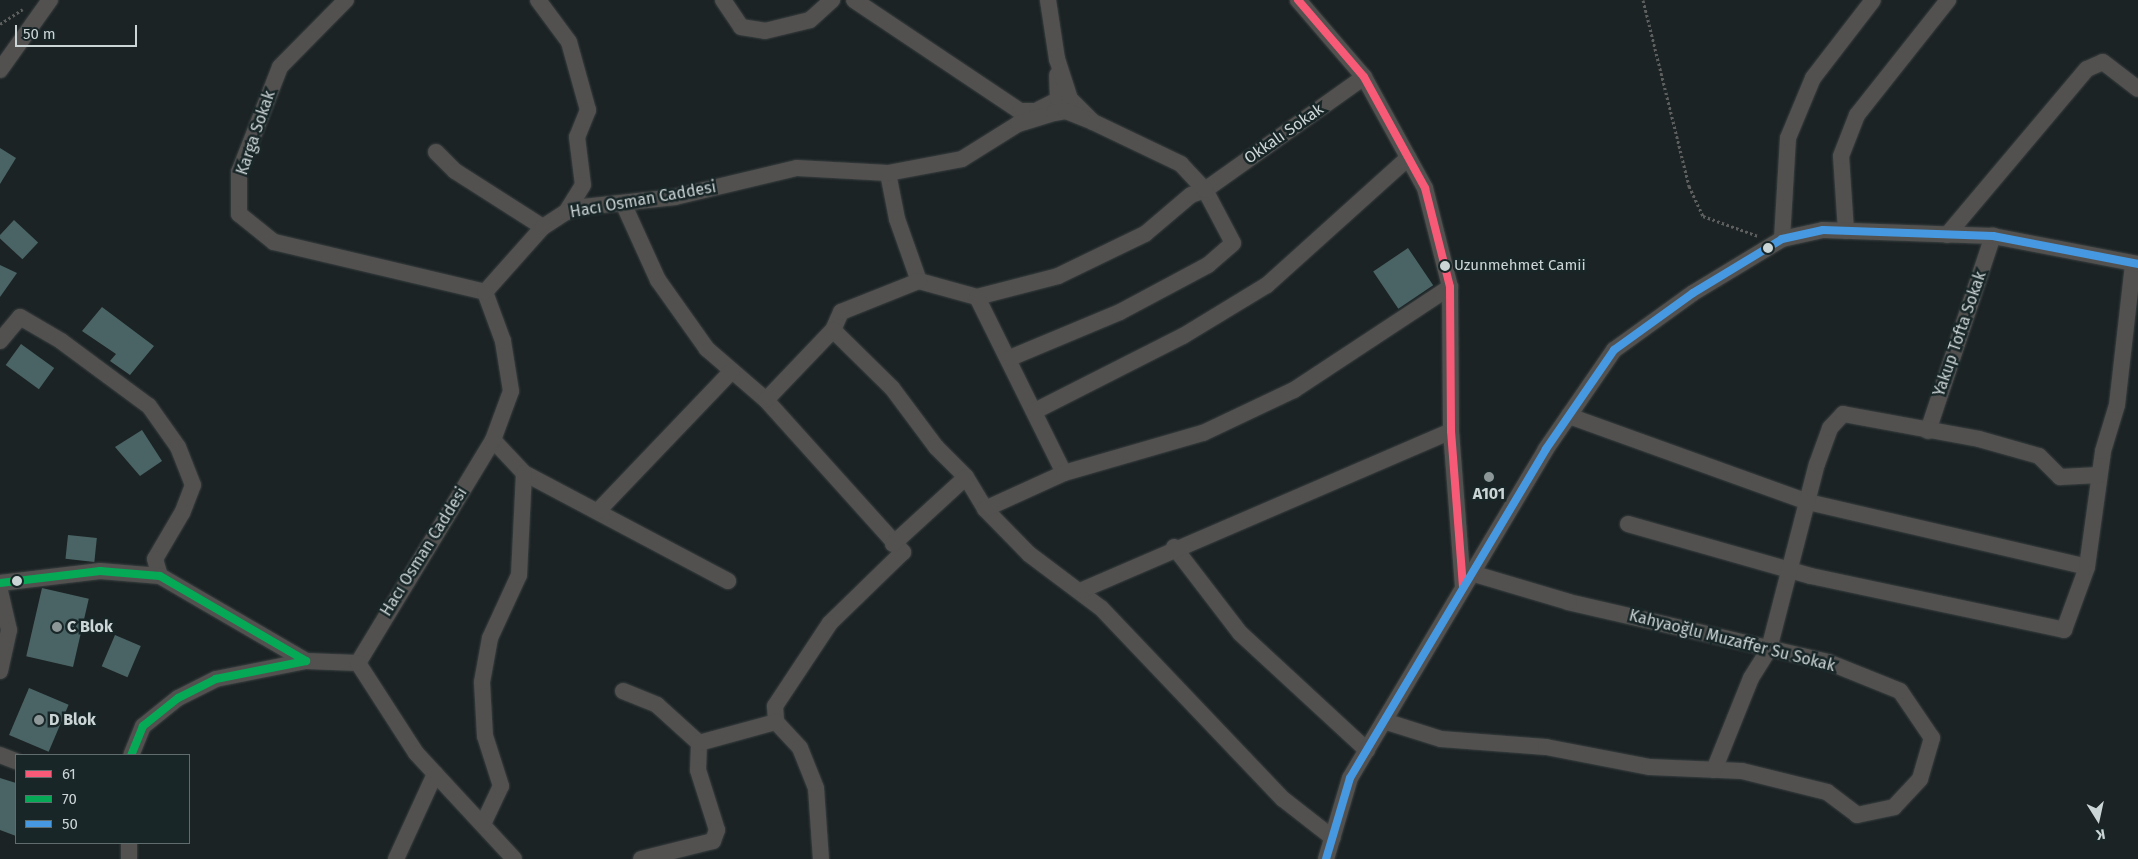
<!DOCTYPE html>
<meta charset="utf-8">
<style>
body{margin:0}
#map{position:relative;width:2138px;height:859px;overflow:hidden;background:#1c2324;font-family:"Fira Sans",sans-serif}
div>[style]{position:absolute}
.building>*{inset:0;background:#4a6466;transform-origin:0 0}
.path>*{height:3px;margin-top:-1.5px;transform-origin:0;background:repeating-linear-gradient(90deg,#5d5e5e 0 2.5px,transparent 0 5px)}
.roads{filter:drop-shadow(0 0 1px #393f40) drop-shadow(0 0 1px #393f40)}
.minor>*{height:16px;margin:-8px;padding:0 8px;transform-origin:8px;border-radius:8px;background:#525150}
.bus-1>*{height:8px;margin:-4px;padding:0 4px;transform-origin:4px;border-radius:4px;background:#f75a77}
.bus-2>*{height:8px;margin:-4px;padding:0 4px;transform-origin:4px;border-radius:4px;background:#06aa56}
.bus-3>*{height:8px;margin:-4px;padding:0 4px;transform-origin:4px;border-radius:4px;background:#4699e1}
.dots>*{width:14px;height:14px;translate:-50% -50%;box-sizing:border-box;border:2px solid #182628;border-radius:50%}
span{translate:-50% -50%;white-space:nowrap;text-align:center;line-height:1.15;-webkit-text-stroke:5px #182628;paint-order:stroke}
.bus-label{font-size:15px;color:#ccd5d6}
.left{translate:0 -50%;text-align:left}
.street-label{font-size:16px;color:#ccd5d6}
.poi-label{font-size:16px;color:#ccd5d6;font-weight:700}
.legend{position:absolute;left:15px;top:754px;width:175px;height:90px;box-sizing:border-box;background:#182628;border:1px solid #606c6e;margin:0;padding:6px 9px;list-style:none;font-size:15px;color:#ccd5d6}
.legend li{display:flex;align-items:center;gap:10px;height:25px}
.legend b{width:25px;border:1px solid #606c6e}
.north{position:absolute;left:2073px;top:794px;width:50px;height:50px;-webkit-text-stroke:4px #182628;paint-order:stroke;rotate:170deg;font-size:14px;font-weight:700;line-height:20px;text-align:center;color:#ccd5d6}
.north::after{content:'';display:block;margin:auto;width:18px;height:22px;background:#ccd5d6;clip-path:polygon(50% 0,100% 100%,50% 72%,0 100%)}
.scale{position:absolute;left:15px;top:25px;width:122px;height:22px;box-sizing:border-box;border:2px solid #ccd5d6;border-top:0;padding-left:6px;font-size:15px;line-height:18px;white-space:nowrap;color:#ccd5d6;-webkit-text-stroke:4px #182628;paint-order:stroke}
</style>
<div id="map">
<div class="building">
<div style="clip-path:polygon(0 148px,16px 158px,0 184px)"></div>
<div style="left:14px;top:220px;width:33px;height:23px;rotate:43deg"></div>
<div style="left:1408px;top:248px;width:45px;height:42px;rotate:56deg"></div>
<div style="clip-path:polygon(0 265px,17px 273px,0 297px)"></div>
<div style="clip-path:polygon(102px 307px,154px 346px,130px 375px,110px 361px,116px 354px,82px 331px)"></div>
<div style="left:21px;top:344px;width:41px;height:26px;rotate:36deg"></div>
<div style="clip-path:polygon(142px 430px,162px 461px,140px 476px,115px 447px)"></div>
<div style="left:68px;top:535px;width:29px;height:24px;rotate:6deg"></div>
<div style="left:42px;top:588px;width:48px;height:70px;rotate:13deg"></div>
<div style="left:115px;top:635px;width:28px;height:34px;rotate:23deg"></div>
<div style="left:29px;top:688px;width:43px;height:51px;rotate:23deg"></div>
<div style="clip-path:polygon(0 778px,16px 783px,16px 836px,0 830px)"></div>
</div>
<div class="path">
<div style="left:1643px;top:0;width:192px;rotate:76.1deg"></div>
<div style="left:1689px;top:186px;width:33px;rotate:65deg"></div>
<div style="left:1703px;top:216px;width:59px;rotate:20deg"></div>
<div style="left:0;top:24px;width:27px;rotate:-33deg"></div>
</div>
<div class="roads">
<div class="minor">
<div style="left:346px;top:0;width:94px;rotate:134.6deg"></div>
<div style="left:280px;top:67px;width:113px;rotate:111.3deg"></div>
<div style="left:239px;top:172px;width:42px;rotate:90deg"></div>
<div style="left:239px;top:214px;width:45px;rotate:38.7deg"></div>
<div style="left:274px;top:242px;width:217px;rotate:13.3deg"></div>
<div style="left:538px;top:0;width:52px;rotate:53.6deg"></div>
<div style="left:569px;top:42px;width:71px;rotate:74.4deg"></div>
<div style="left:588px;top:110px;width:29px;rotate:112deg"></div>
<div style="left:577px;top:137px;width:48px;rotate:82.9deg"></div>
<div style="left:583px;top:185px;width:32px;rotate:122deg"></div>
<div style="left:723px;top:0;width:32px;rotate:56deg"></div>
<div style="left:741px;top:27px;width:24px;rotate:9deg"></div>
<div style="left:765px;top:31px;width:46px;rotate:-13.7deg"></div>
<div style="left:810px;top:20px;width:30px;rotate:-42deg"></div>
<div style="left:854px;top:0;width:200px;rotate:33.8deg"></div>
<div style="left:1020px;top:111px;width:16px"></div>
<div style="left:1036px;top:111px;width:25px;rotate:-27deg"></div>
<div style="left:1058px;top:100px;width:25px;rotate:-92deg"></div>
<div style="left:1298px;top:0;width:101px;rotate:49.4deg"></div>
<div style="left:1364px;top:77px;width:127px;rotate:61.2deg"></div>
<div style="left:1425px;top:188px;width:102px;rotate:75.8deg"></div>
<div style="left:1450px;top:287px;width:144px;rotate:89.6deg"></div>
<div style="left:1451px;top:431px;width:155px;rotate:85.6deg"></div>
<div style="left:0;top:70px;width:86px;rotate:-54.5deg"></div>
<div style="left:436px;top:152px;width:27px;rotate:45deg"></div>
<div style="left:455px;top:171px;width:104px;rotate:32.5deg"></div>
<div style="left:888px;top:173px;width:47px;rotate:78.9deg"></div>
<div style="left:897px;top:219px;width:66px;rotate:70.5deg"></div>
<div style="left:919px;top:281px;width:60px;rotate:15.4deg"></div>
<div style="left:977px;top:297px;width:84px;rotate:-14.5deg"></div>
<div style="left:1058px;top:276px;width:97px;rotate:-25.8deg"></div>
<div style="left:1145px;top:234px;width:60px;rotate:-40.3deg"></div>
<div style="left:1191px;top:195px;width:15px;rotate:-20deg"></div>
<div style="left:1205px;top:190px;width:195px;rotate:-35.4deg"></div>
<div style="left:623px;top:203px;width:85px;rotate:65.6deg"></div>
<div style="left:658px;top:280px;width:85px;rotate:54.6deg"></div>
<div style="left:707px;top:349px;width:78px;rotate:40.8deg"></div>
<div style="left:766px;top:400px;width:205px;rotate:48deg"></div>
<div style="left:903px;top:552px;width:102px;rotate:135.8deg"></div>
<div style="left:830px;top:623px;width:100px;rotate:123.5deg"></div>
<div style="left:775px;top:706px;width:16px;rotate:86deg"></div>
<div style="left:776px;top:722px;width:35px;rotate:47deg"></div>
<div style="left:800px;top:748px;width:43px;rotate:68.2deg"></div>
<div style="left:816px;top:788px;width:71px;rotate:86deg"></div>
<div style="left:1846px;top:231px;width:75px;rotate:-93.8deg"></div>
<div style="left:1841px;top:156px;width:44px;rotate:-68.7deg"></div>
<div style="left:1857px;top:115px;width:147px;rotate:-51.6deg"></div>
<div style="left:1947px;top:235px;width:217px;rotate:-49.9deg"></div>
<div style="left:2087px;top:69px;width:17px;rotate:-24deg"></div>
<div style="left:2103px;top:62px;width:44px;rotate:37.6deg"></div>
<div style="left:1782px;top:239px;width:101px;rotate:-86.6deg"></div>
<div style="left:1788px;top:138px;width:65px;rotate:-67.4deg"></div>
<div style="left:1813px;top:78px;width:98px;rotate:-52.4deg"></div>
<div style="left:977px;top:297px;width:196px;rotate:63.7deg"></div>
<div style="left:833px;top:330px;width:20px;rotate:-66deg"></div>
<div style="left:841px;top:312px;width:84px;rotate:-21.7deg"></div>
<div style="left:0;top:341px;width:31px;rotate:-50deg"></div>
<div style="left:20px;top:317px;width:48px;rotate:30.3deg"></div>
<div style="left:61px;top:341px;width:109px;rotate:36.5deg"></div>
<div style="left:149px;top:406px;width:50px;rotate:54.7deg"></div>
<div style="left:178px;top:447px;width:41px;rotate:68.5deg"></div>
<div style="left:193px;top:485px;width:30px;rotate:111deg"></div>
<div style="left:182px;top:513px;width:53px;rotate:120.4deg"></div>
<div style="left:155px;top:559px;width:18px;rotate:74deg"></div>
<div style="left:1010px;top:358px;width:119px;rotate:-22.7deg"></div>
<div style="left:1120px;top:312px;width:100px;rotate:-28.1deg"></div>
<div style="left:1208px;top:265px;width:33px;rotate:-41deg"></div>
<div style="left:1233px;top:243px;width:60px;rotate:-117.8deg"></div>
<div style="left:1205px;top:190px;width:35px;rotate:-133deg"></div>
<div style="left:1181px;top:164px;width:98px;rotate:-154.5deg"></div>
<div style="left:1093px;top:122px;width:33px;rotate:-135deg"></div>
<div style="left:1070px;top:99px;width:42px;rotate:-108deg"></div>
<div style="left:1057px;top:59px;width:60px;rotate:-98.7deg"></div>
<div style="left:766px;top:400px;width:97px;rotate:-46.3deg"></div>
<div style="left:833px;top:330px;width:83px;rotate:44.5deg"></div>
<div style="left:892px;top:388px;width:74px;rotate:53.3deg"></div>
<div style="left:936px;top:447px;width:42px;rotate:45deg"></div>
<div style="left:966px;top:477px;width:37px;rotate:59deg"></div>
<div style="left:985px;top:509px;width:63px;rotate:45.6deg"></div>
<div style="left:1029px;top:554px;width:90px;rotate:36.9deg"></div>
<div style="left:1101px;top:608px;width:264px;rotate:46.4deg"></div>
<div style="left:1283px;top:799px;width:63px;rotate:38deg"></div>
<div style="left:1035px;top:411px;width:166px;rotate:-26.9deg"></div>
<div style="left:1183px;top:336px;width:98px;rotate:-31.3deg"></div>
<div style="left:1267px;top:285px;width:190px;rotate:-42deg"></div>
<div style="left:1569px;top:416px;width:254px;rotate:19.8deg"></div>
<div style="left:1808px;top:502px;width:286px;rotate:13.1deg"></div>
<div style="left:1928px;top:431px;width:206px;rotate:-71.6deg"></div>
<div style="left:493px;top:440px;width:45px;rotate:46.8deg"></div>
<div style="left:524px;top:473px;width:231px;rotate:27.9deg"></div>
<div style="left:985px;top:509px;width:87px;rotate:-24.5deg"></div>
<div style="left:1064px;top:473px;width:145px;rotate:-16.1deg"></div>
<div style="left:1203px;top:433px;width:101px;rotate:-25.3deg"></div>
<div style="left:1294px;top:390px;width:187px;rotate:-33.4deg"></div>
<div style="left:598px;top:511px;width:194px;rotate:-46.3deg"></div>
<div style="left:1628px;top:524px;width:190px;rotate:15.9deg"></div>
<div style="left:1811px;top:576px;width:259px;rotate:12deg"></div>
<div style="left:2064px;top:630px;width:67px;rotate:-69.9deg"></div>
<div style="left:2087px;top:567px;width:117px;rotate:-82.1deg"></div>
<div style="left:2103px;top:451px;width:48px;rotate:-73.1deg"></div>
<div style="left:2117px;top:405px;width:142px;rotate:-83.5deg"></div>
<div style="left:893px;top:544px;width:99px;rotate:-42.5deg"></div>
<div style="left:1174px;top:547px;width:108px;rotate:52.5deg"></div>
<div style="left:1240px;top:633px;width:173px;rotate:42.7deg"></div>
<div style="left:0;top:583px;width:101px;rotate:-6.8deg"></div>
<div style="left:100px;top:571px;width:60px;rotate:4.8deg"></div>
<div style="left:160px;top:576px;width:169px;rotate:30.2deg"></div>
<div style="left:306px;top:661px;width:92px;rotate:168.7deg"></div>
<div style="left:216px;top:679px;width:42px;rotate:153.4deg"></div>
<div style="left:178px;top:698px;width:45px;rotate:141.3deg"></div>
<div style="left:143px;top:726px;width:31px;rotate:112deg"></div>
<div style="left:0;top:591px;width:40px;rotate:77deg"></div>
<div style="left:9px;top:630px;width:42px;rotate:102.4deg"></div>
<div style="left:1080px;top:591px;width:404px;rotate:-23.3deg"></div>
<div style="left:306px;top:661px;width:52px;rotate:2.2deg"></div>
<div style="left:358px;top:663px;width:261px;rotate:-58.8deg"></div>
<div style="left:493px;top:440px;width:52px;rotate:-69.8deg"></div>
<div style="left:511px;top:391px;width:51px;rotate:-99.1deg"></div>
<div style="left:503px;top:341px;width:52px;rotate:-110.2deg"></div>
<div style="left:485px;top:292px;width:87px;rotate:-48.3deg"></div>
<div style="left:543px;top:227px;width:27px;rotate:-33deg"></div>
<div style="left:566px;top:212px;width:18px;rotate:-16deg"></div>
<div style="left:583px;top:207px;width:93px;rotate:-6.2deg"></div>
<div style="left:675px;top:197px;width:125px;rotate:-13.4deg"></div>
<div style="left:797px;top:168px;width:91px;rotate:3.1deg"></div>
<div style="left:888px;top:173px;width:75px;rotate:-10.7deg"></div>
<div style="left:962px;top:159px;width:66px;rotate:-32deg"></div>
<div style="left:1018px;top:124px;width:38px;rotate:-17deg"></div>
<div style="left:1054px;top:113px;width:12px;rotate:-9deg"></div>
<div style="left:1066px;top:111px;width:29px;rotate:22deg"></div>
<div style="left:358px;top:663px;width:107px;rotate:57.2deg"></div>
<div style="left:416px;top:753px;width:144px;rotate:47.2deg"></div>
<div style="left:623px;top:691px;width:37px;rotate:22deg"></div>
<div style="left:657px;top:705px;width:57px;rotate:42.1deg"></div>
<div style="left:699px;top:743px;width:27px;rotate:92deg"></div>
<div style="left:698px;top:770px;width:63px;rotate:72.4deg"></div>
<div style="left:717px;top:830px;width:12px;rotate:110deg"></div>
<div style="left:713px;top:841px;width:74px;rotate:166deg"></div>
<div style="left:1384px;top:721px;width:60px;rotate:17.5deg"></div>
<div style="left:1441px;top:739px;width:105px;rotate:4.4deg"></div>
<div style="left:1546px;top:747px;width:106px;rotate:10.9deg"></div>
<div style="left:1650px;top:767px;width:92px;rotate:2.5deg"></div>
<div style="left:1742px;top:771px;width:88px;rotate:13.9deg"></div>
<div style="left:1827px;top:792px;width:38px;rotate:37deg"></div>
<div style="left:1857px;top:815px;width:38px;rotate:-12deg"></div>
<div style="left:1894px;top:807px;width:38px;rotate:-47deg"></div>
<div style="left:1920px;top:779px;width:43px;rotate:-73.7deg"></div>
<div style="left:1932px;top:738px;width:57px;rotate:-124.2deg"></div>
<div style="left:1900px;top:691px;width:78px;rotate:-158.1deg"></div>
<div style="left:1828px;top:662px;width:266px;rotate:-167deg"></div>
<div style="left:1569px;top:602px;width:102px;rotate:-163.5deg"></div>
<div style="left:699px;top:743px;width:80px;rotate:-15.3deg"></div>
<div style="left:0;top:755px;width:17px;rotate:21deg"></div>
<div style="left:1714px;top:770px;width:99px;rotate:-68.1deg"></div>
<div style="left:1751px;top:678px;width:34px;rotate:-58deg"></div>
<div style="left:1769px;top:649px;width:191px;rotate:-75.5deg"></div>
<div style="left:1817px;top:464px;width:38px;rotate:-70deg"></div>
<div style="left:1830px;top:428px;width:19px;rotate:-47deg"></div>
<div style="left:1843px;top:414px;width:138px;rotate:10.4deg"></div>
<div style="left:1979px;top:439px;width:62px;rotate:15.8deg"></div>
<div style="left:2039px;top:456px;width:30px;rotate:45deg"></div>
<div style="left:2060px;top:477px;width:39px;rotate:-3deg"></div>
<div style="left:483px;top:824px;width:42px;rotate:-64.7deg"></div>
<div style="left:501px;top:786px;width:52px;rotate:-107.7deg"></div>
<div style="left:485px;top:736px;width:54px;rotate:-93.2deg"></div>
<div style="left:482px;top:682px;width:45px;rotate:-79.7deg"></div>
<div style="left:490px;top:638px;width:69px;rotate:-65.3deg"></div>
<div style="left:519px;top:575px;width:102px;rotate:-87.2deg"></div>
<div style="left:129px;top:843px;width:16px;rotate:90deg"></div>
<div style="left:396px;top:859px;width:94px;rotate:-65.4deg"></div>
<div style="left:1326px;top:859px;width:84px;rotate:-73.5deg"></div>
<div style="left:1350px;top:778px;width:383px;rotate:-59.2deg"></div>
<div style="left:1546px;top:449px;width:120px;rotate:-55.5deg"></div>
<div style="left:1614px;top:350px;width:97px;rotate:-35.8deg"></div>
<div style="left:1693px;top:293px;width:104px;rotate:-31.2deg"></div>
<div style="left:1782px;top:239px;width:42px;rotate:-12.4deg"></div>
<div style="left:1823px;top:230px;width:170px;rotate:2deg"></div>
<div style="left:1993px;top:236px;width:148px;rotate:10.9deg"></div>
</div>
</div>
<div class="bus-1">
<div style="left:1298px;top:0;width:101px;rotate:49.4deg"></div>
<div style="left:1364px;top:77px;width:127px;rotate:61.2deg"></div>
<div style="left:1425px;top:188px;width:102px;rotate:75.8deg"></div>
<div style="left:1450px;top:287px;width:144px;rotate:89.6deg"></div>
<div style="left:1451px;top:431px;width:155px;rotate:85.6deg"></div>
</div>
<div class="bus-2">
<div style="left:0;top:583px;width:101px;rotate:-6.8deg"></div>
<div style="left:100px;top:571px;width:60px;rotate:4.8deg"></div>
<div style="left:160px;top:576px;width:169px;rotate:30.2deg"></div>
<div style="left:306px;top:661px;width:92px;rotate:168.7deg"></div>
<div style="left:216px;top:679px;width:42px;rotate:153.4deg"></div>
<div style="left:178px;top:698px;width:45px;rotate:141.3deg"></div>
<div style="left:143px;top:726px;width:31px;rotate:112deg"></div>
</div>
<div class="bus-3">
<div style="left:1326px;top:859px;width:84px;rotate:-73.5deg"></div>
<div style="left:1350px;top:778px;width:383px;rotate:-59.2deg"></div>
<div style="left:1546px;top:449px;width:120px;rotate:-55.5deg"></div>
<div style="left:1614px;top:350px;width:97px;rotate:-35.8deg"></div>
<div style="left:1693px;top:293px;width:104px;rotate:-31.2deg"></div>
<div style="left:1782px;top:239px;width:42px;rotate:-12.4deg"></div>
<div style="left:1823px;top:230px;width:170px;rotate:2deg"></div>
<div style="left:1993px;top:236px;width:148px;rotate:10.9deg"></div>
</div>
<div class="dots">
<div style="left:1768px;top:248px;background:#ccd5d6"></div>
<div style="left:1445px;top:266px;background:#ccd5d6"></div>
<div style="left:1489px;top:477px;background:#8e9798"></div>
<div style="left:17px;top:581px;background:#ccd5d6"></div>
<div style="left:57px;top:627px;background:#8e9798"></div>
<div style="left:39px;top:720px;background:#8e9798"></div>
</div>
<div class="bus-label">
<span class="left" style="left:1454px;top:266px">Uzunmehmet Camii</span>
</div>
<div class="street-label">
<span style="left:256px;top:133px;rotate:-71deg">Karga Sokak</span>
<span style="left:1284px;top:134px;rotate:-35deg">Okkalı Sokak</span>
<span style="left:643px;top:200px;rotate:-10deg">Hacı Osman Caddesi</span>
<span style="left:1960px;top:334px;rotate:-71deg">Yakup Tofta Sokak</span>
<span style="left:424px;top:552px;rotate:-58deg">Hacı Osman Caddesi</span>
<span style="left:1732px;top:641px;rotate:14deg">Kahyaoğlu Muzaffer Su Sokak</span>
</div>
<div class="poi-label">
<span style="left:1489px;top:494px">A101</span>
<span class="left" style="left:67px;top:627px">C Blok</span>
<span class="left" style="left:49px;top:720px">D Blok</span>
</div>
<ul class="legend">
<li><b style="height:6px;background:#f75a77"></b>61</li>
<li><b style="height:6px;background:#06aa56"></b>70</li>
<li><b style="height:6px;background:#4699e1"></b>50</li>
</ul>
<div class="north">K</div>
<div class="scale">50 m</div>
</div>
